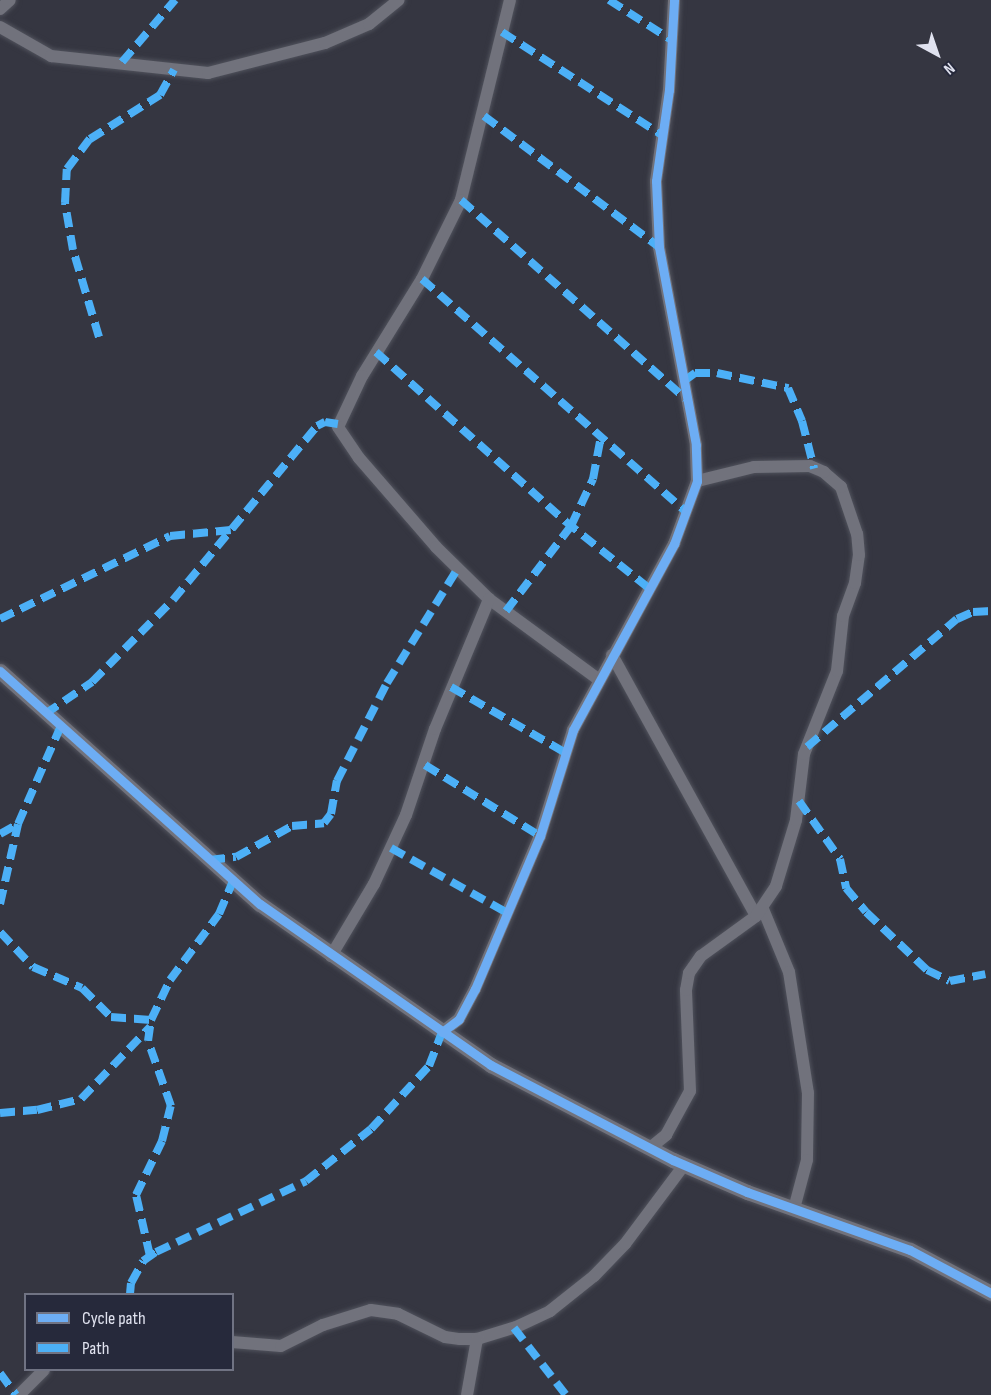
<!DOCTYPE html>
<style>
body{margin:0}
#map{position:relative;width:991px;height:1395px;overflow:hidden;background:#353641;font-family:"Sofia Sans Condensed",sans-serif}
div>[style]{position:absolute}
.roads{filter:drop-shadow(0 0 2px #50525c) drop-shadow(0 0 2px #50525c)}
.minor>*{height:12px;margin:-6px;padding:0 6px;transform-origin:6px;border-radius:6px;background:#71727c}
.tertiary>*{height:15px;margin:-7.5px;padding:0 7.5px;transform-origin:7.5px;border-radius:7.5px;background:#71727c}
.quiet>*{height:8px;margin-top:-4px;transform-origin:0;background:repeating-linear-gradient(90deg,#4cb0f7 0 15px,transparent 0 23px)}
.cycleway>*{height:9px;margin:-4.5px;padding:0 4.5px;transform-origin:4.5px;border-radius:4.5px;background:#6dadf4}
span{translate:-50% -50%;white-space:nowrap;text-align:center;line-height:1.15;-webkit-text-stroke:6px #26293b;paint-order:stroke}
.legend{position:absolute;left:24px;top:1293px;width:210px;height:78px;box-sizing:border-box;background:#26293b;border:2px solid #707383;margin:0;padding:8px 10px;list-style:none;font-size:18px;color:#e0e2ef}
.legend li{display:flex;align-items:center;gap:12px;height:30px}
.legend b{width:30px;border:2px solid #707383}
.north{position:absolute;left:907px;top:24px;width:60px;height:60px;-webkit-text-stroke:4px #26293b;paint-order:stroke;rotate:140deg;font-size:16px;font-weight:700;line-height:24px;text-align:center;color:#e0e2ef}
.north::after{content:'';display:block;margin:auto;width:21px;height:27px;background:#e0e2ef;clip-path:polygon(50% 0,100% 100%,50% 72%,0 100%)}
</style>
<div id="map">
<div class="roads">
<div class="minor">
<div style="left:510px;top:0;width:206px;rotate:103.8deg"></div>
<div style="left:461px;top:200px;width:88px;rotate:116.3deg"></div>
<div style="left:422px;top:279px;width:114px;rotate:121.7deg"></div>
<div style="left:362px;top:376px;width:56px;rotate:115.2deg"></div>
<div style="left:338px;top:427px;width:37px;rotate:56deg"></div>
<div style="left:359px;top:458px;width:118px;rotate:49.1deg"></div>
<div style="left:436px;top:547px;width:74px;rotate:44.5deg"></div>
<div style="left:489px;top:599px;width:135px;rotate:36.3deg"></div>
<div style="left:0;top:9px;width:13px;rotate:-42deg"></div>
<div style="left:0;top:27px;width:59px;rotate:29.6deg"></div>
<div style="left:51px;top:56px;width:158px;rotate:6.2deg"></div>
<div style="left:208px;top:73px;width:121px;rotate:-14.4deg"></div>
<div style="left:325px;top:43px;width:48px;rotate:-23.4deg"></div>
<div style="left:369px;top:24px;width:38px;rotate:-39deg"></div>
<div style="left:612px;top:655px;width:298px;rotate:61.1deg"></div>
<div style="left:763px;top:909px;width:68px;rotate:67.6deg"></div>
<div style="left:789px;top:972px;width:122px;rotate:81.1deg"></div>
<div style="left:808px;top:1093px;width:67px;rotate:90.9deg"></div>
<div style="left:807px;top:1160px;width:51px;rotate:104.9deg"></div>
<div style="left:331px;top:956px;width:84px;rotate:-59.2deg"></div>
<div style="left:374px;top:884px;width:76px;rotate:-65.1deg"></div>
<div style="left:406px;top:815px;width:91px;rotate:-71.4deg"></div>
<div style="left:435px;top:729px;width:141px;rotate:-67.4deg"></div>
<div style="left:442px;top:1032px;width:21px;rotate:-37deg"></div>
<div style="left:459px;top:1019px;width:34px;rotate:-62deg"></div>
<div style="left:475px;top:989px;width:166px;rotate:-67deg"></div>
<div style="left:540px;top:836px;width:111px;rotate:-72.7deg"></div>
<div style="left:573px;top:730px;width:212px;rotate:-61.5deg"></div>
<div style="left:674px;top:544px;width:67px;rotate:-69.9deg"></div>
<div style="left:697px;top:481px;width:36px;rotate:-92deg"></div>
<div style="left:696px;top:445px;width:201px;rotate:-100.6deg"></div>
<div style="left:659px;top:247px;width:66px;rotate:-92.6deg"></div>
<div style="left:656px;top:181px;width:92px;rotate:-81.9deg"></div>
<div style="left:669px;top:90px;width:90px;rotate:-86.8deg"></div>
<div style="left:650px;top:1148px;width:21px;rotate:-39deg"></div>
<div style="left:666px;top:1135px;width:50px;rotate:-61.4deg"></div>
<div style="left:690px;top:1091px;width:101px;rotate:-92.3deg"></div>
<div style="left:686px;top:990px;width:17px;rotate:-80deg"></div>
<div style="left:689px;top:973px;width:21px;rotate:-55deg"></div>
<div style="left:701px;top:956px;width:68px;rotate:-36deg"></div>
<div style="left:756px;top:916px;width:36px;rotate:-56deg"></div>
<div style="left:776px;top:886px;width:69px;rotate:-73.1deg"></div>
<div style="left:796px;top:820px;width:66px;rotate:-83.1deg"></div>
<div style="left:804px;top:754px;width:89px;rotate:-68.3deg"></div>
<div style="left:837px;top:671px;width:55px;rotate:-83.8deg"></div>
<div style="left:843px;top:616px;width:35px;rotate:-70deg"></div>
<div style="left:855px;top:583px;width:28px;rotate:-82deg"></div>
<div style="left:859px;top:555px;width:21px;rotate:-95deg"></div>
<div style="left:857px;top:534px;width:50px;rotate:-108.8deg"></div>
<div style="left:841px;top:487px;width:23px;rotate:-139deg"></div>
<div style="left:824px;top:472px;width:15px;rotate:-157deg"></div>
<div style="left:810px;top:466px;width:56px;rotate:179deg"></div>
<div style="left:754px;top:467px;width:59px;rotate:166.2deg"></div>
<div style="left:232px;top:1342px;width:49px;rotate:4.7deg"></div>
<div style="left:281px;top:1346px;width:47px;rotate:-26.6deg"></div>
<div style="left:323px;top:1325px;width:50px;rotate:-17.4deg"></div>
<div style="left:371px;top:1310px;width:27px;rotate:8deg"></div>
<div style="left:398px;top:1314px;width:52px;rotate:26.1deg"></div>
<div style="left:445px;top:1337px;width:15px;rotate:8deg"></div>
<div style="left:460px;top:1339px;width:17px"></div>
<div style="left:477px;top:1339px;width:39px;rotate:-17deg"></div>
<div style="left:514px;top:1328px;width:40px;rotate:-25deg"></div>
<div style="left:550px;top:1311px;width:56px;rotate:-38.5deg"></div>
<div style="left:594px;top:1276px;width:45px;rotate:-45.9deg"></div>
<div style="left:625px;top:1244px;width:99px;rotate:-53.2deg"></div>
<div style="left:19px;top:1395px;width:35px;rotate:-45deg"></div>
<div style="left:467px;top:1395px;width:57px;rotate:-79.9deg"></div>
</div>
<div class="tertiary">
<div style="left:0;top:671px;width:349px;rotate:41.9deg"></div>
<div style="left:260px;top:904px;width:282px;rotate:34.9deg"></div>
<div style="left:491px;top:1065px;width:205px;rotate:27.6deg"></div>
<div style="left:673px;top:1160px;width:81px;rotate:23.4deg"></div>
<div style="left:747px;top:1192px;width:173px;rotate:19.6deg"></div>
<div style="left:910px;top:1250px;width:92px;rotate:28deg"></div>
</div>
</div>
<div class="quiet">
<div style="left:609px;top:0;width:76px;rotate:32.6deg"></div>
<div style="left:502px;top:32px;width:190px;rotate:32.8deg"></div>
<div style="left:122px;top:62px;width:82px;rotate:-49.5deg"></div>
<div style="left:484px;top:116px;width:219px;rotate:36.8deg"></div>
<div style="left:461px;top:200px;width:300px;rotate:41.5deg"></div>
<div style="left:422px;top:279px;width:352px;rotate:41.4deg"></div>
<div style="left:99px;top:337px;width:91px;rotate:-106.6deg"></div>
<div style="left:73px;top:250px;width:48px;rotate:-99.7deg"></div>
<div style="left:65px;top:203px;width:34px;rotate:-87deg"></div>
<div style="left:67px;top:169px;width:38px;rotate:-53deg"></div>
<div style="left:90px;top:139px;width:83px;rotate:-32.2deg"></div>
<div style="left:160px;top:95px;width:29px;rotate:-61deg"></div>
<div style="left:376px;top:352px;width:254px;rotate:41.8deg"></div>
<div style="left:565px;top:521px;width:109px;rotate:38.7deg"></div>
<div style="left:684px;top:381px;width:14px;rotate:-36deg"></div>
<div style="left:695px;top:373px;width:22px"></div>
<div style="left:717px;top:373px;width:73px;rotate:11.9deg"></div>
<div style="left:788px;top:388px;width:36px;rotate:67deg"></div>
<div style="left:802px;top:421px;width:49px;rotate:75.7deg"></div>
<div style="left:506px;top:611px;width:107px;rotate:-52.6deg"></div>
<div style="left:571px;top:526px;width:52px;rotate:-64.9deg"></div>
<div style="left:593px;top:479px;width:44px;rotate:-79.5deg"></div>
<div style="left:0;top:619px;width:189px;rotate:-26deg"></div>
<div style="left:170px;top:536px;width:61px;rotate:-5.6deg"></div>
<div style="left:451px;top:687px;width:133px;rotate:29.9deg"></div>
<div style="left:45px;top:714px;width:57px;rotate:-34.2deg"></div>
<div style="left:92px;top:682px;width:115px;rotate:-45.4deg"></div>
<div style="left:173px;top:600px;width:226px;rotate:-50.4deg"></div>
<div style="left:317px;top:426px;width:9px;rotate:-27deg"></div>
<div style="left:325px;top:422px;width:13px;rotate:9deg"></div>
<div style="left:807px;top:747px;width:197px;rotate:-40.5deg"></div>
<div style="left:957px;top:619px;width:17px;rotate:-24deg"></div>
<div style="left:973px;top:612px;width:18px;rotate:-3deg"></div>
<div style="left:425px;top:765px;width:135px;rotate:31.7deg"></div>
<div style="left:799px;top:801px;width:71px;rotate:54.7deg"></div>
<div style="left:840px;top:859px;width:30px;rotate:78deg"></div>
<div style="left:846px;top:888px;width:31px;rotate:50deg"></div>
<div style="left:866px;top:912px;width:84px;rotate:43.6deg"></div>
<div style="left:927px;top:970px;width:25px;rotate:26deg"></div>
<div style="left:950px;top:981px;width:36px;rotate:-11deg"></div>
<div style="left:0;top:834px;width:21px;rotate:-29deg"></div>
<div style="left:18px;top:824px;width:105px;rotate:-66.4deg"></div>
<div style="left:391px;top:848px;width:135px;rotate:29.2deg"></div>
<div style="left:210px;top:860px;width:26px;rotate:-7deg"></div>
<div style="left:236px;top:857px;width:64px;rotate:-29deg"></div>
<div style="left:292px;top:826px;width:32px;rotate:-5deg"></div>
<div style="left:324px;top:823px;width:11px;rotate:-52deg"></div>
<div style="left:331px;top:814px;width:34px;rotate:-80deg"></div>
<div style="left:337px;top:781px;width:110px;rotate:-63deg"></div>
<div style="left:387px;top:683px;width:135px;rotate:-58.3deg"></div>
<div style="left:0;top:904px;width:82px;rotate:-77.3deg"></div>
<div style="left:0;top:932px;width:48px;rotate:46.7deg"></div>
<div style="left:33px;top:967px;width:53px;rotate:23.2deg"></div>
<div style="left:82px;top:988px;width:41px;rotate:45deg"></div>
<div style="left:111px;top:1017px;width:40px;rotate:4.3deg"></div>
<div style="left:0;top:1113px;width:37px;rotate:-5deg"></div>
<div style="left:37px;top:1110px;width:45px;rotate:-14deg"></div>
<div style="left:81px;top:1099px;width:100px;rotate:-46.2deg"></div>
<div style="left:150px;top:1256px;width:63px;rotate:-102.9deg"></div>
<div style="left:136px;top:1195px;width:60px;rotate:-64.3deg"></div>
<div style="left:162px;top:1141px;width:36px;rotate:-76deg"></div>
<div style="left:171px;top:1106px;width:69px;rotate:-109.5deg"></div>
<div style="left:148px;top:1041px;width:21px;rotate:-82deg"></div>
<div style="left:151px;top:1020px;width:44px;rotate:-64.6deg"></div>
<div style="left:170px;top:980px;width:82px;rotate:-53.4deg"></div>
<div style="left:219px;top:914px;width:36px;rotate:-67deg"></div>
<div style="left:130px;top:1294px;width:11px;rotate:-85deg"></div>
<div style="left:131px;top:1283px;width:25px;rotate:-61deg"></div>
<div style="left:143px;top:1261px;width:16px;rotate:-35deg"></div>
<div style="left:156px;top:1252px;width:166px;rotate:-25.3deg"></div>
<div style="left:306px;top:1181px;width:83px;rotate:-38.7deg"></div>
<div style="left:371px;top:1129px;width:86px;rotate:-47.4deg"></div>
<div style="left:429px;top:1066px;width:36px;rotate:-69deg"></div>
<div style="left:514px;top:1328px;width:85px;rotate:52.2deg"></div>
<div style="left:0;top:1373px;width:27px;rotate:54deg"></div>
</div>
<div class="cycleway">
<div style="left:0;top:671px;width:349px;rotate:41.9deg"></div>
<div style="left:260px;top:904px;width:282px;rotate:34.9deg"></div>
<div style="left:491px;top:1065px;width:205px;rotate:27.6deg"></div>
<div style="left:673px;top:1160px;width:81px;rotate:23.4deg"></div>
<div style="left:747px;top:1192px;width:173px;rotate:19.6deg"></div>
<div style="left:910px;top:1250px;width:92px;rotate:28deg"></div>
<div style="left:442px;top:1032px;width:21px;rotate:-37deg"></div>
<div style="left:459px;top:1019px;width:34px;rotate:-62deg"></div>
<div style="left:475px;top:989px;width:166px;rotate:-67deg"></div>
<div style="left:540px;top:836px;width:111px;rotate:-72.7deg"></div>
<div style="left:573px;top:730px;width:212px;rotate:-61.5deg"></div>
<div style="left:674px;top:544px;width:67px;rotate:-69.9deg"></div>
<div style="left:697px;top:481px;width:36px;rotate:-92deg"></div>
<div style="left:696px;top:445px;width:201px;rotate:-100.6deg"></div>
<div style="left:659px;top:247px;width:66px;rotate:-92.6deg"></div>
<div style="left:656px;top:181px;width:92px;rotate:-81.9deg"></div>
<div style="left:669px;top:90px;width:90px;rotate:-86.8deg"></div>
</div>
<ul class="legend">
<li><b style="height:8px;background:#6dadf4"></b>Cycle path</li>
<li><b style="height:8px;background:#4cb0f7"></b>Path</li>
</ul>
<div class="north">N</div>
</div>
